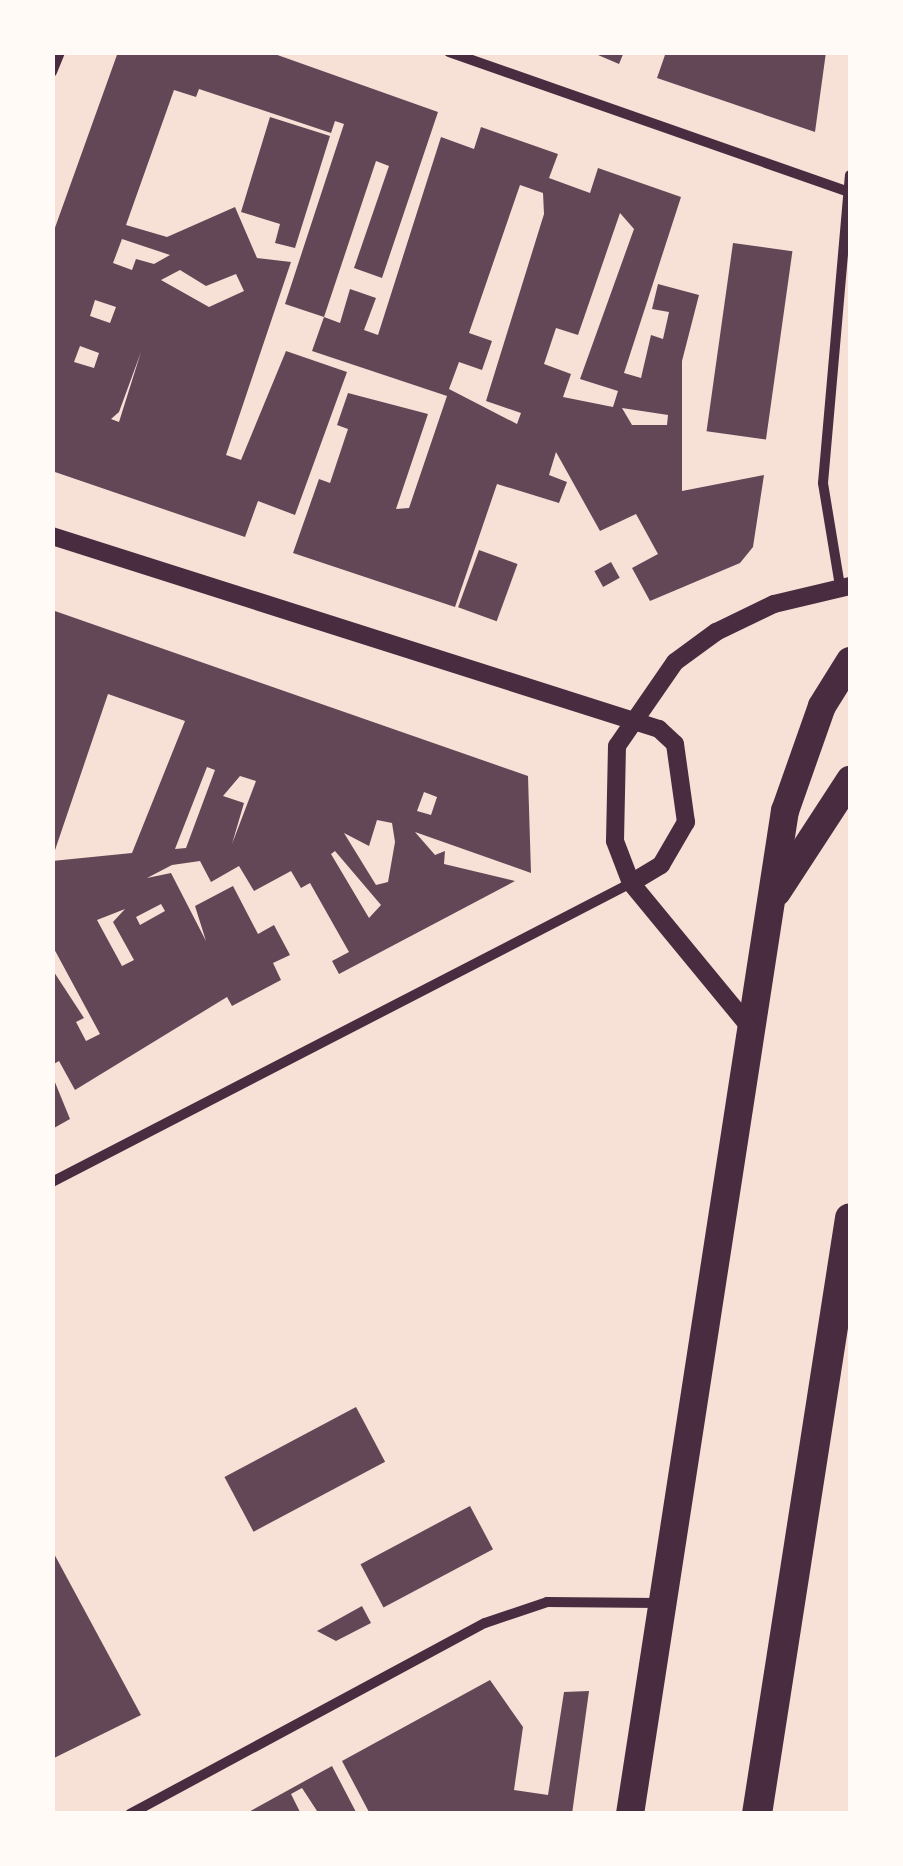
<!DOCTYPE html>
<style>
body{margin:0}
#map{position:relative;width:903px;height:1866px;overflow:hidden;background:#f7e1d7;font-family:Figtree,sans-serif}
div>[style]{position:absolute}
.building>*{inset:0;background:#644757;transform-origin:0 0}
.minor>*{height:10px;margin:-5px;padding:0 5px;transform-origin:5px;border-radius:5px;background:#4a2c40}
.tertiary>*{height:18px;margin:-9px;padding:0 9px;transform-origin:9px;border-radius:9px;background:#4a2c40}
.trunk>*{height:28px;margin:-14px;padding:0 14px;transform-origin:14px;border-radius:14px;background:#4a2c40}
.motorway>*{height:30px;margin:-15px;padding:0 15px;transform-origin:15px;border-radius:15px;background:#4a2c40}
span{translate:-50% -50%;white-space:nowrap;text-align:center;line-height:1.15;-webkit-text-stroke:9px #fffaf5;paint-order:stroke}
.frame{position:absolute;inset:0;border:55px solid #fffaf5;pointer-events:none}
</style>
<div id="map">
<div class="building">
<div style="clip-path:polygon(evenodd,118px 52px,269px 52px,438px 112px,382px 278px,354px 268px,389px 166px,376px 161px,324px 317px,285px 304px,344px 124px,335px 121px,331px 133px,199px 89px,196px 97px,174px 90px,126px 225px,167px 237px,235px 207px,257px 258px,291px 262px,226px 455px,241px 460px,286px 351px,347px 372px,295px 515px,258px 501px,245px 537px,52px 471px,52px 236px,118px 52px,122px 239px,170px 255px,154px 264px,136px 259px,132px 270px,113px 263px,122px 239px,118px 52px,180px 270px,206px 286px,236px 274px,244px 291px,209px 307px,161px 280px,180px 270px,118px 52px,95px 300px,116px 307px,110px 323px,90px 316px,95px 300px,118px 52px,80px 346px,99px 353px,94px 368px,74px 362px,80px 346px,118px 52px,141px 352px,119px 422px,111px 419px,119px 412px,141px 352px)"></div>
<div style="clip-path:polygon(591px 52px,624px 52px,619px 64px)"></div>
<div style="clip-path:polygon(666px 52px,826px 52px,815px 132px,657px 78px)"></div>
<div style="clip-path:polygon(270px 117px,330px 136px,295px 248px,275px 243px,280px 224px,241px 212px)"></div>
<div style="clip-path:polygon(evenodd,481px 127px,558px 154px,549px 178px,590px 193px,598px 168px,681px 197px,624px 373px,641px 378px,651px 335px,663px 339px,669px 312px,652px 309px,658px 284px,699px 295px,682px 361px,682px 491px,764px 475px,753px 547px,740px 563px,650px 601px,632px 568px,658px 554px,636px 514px,600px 531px,556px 452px,549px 475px,567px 482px,559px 503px,497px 484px,455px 607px,293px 553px,319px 479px,330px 483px,348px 429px,337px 425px,348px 393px,428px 414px,396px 509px,409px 508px,447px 396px,312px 351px,324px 317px,340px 323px,350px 289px,376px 298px,364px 330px,378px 335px,441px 137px,474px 149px,481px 127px,520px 185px,543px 193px,544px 214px,486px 401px,521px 413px,517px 424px,449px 389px,459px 362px,482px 370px,492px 341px,469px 333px,520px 185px,481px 127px,620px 213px,634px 229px,580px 379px,618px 391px,613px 407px,563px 397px,571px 374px,544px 364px,556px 328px,578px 335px,620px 213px,481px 127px,622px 408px,668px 415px,667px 425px,632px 425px,622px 408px)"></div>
<div style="left:733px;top:243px;width:60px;height:190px;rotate:8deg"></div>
<div style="left:479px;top:550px;width:41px;height:61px;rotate:20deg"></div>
<div style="left:611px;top:562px;width:18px;height:19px;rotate:61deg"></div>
<div style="clip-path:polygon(evenodd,52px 610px,528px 776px,531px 873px,415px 832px,435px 855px,445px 851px,444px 864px,515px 881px,339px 974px,332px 961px,349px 952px,310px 883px,301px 888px,291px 871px,254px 891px,239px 866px,211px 882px,200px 861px,172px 865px,147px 878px,171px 873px,206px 941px,195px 906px,233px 886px,258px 934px,274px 925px,290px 955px,273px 963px,281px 980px,232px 1006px,227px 997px,75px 1090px,59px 1061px,52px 1065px,52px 969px,84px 1018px,76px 1022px,86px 1041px,100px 1034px,52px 945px,52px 861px,132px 853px,185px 721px,108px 694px,52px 859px,52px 610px,207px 767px,215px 770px,186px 848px,175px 849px,207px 767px,52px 610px,240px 776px,256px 781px,232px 844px,244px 803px,223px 796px,240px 776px,52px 610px,424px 792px,437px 797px,431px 815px,417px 811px,424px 792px,52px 610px,377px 820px,392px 823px,395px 842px,388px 882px,376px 885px,344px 833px,369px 846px,377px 820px,52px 610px,335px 851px,381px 905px,369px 918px,331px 854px,335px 851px,52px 610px,161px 904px,165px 911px,140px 925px,136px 917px,161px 904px,52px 610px,125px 909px,113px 922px,134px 960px,122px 966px,97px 920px,125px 909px)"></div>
<div style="clip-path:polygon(52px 1075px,70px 1119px,54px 1128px,52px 1125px)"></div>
<div style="left:356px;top:1407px;width:62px;height:149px;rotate:62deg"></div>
<div style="left:470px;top:1506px;width:49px;height:124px;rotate:62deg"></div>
<div style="clip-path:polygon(52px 1550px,141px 1715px,52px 1759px)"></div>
<div style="clip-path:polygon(362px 1606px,371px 1623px,336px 1641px,317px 1631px)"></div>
<div style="clip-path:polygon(490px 1680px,523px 1727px,514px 1790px,548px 1795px,564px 1692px,589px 1691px,572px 1814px,370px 1814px,342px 1761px)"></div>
<div style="clip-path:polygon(332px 1766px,357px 1814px,319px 1814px,302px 1788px,291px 1794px,301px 1814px,245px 1814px)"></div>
</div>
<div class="minor">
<div style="left:449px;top:52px;width:423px;rotate:19.3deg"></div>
<div style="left:52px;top:72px;width:22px;rotate:-68deg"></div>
<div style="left:840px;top:586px;width:104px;rotate:-99.4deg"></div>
<div style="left:823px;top:483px;width:309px;rotate:-85deg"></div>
<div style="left:52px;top:1182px;width:652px;rotate:-27.31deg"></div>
<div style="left:130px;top:1814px;width:403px;rotate:-28.3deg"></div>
<div style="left:485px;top:1623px;width:65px;rotate:-18.7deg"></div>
<div style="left:547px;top:1602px;width:111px;rotate:0.5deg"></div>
</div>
<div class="tertiary">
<div style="left:52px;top:536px;width:637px;rotate:17.64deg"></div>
<div style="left:659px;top:729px;width:22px;rotate:43deg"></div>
<div style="left:675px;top:744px;width:79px;rotate:82deg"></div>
<div style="left:686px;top:822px;width:50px;rotate:120.2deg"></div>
<div style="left:661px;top:865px;width:35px;rotate:149deg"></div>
<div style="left:753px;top:1031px;width:192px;rotate:-129.5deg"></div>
<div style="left:631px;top:883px;width:45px;rotate:-110.9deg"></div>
<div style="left:615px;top:841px;width:95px;rotate:-88.8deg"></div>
<div style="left:617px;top:746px;width:102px;rotate:-55.4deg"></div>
<div style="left:675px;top:662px;width:51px;rotate:-36.2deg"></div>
<div style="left:716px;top:632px;width:64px;rotate:-25.8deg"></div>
<div style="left:774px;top:604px;width:78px;rotate:-13.3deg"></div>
</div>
<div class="trunk">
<div style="left:777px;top:892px;width:134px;rotate:-56.9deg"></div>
<div style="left:630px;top:1814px;width:1015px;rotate:-81.22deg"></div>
<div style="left:785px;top:811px;width:111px;rotate:-70.6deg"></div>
<div style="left:822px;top:706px;width:53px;rotate:-58.1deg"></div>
</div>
<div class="motorway">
<div style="left:757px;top:1814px;width:603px;rotate:-81.13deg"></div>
</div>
<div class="frame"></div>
</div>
